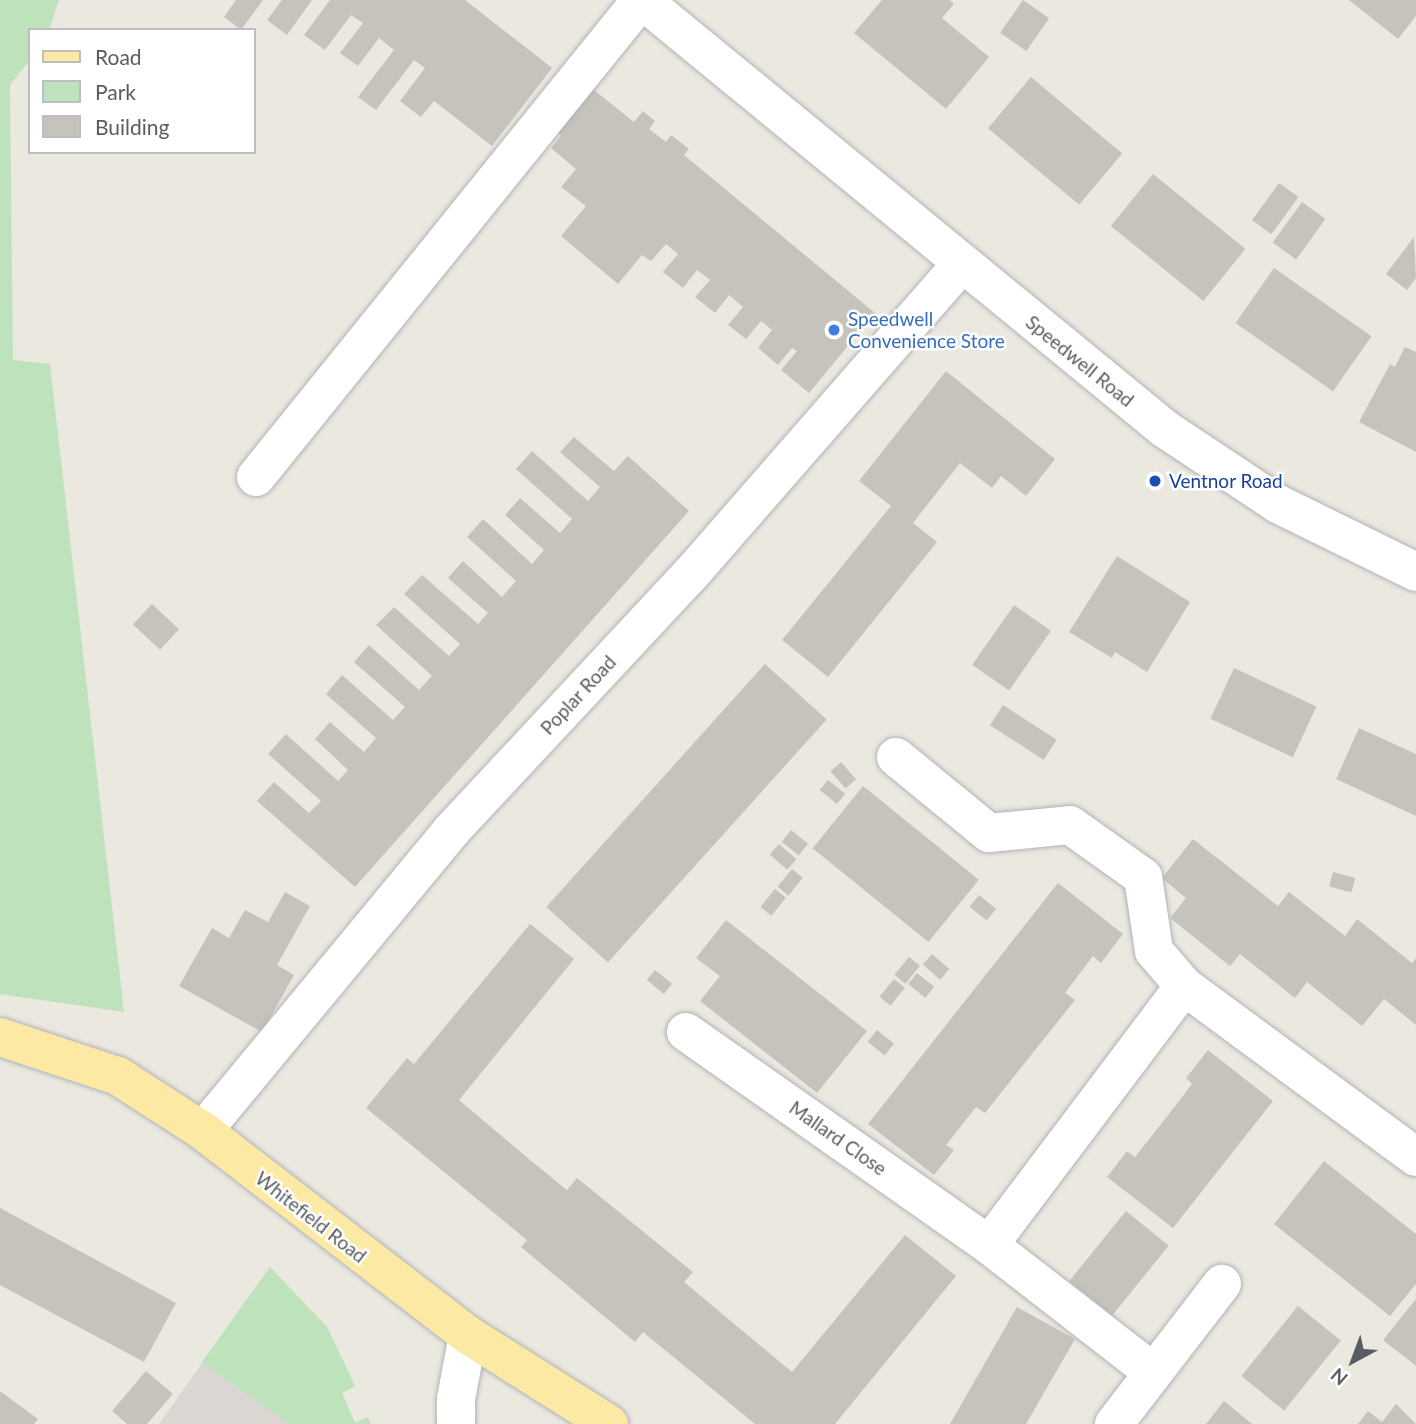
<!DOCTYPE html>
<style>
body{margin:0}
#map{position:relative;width:1416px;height:1424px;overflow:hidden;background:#ebe8e0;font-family:Lato,sans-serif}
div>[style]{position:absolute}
.industrial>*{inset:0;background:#dad7d2}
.green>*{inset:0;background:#bee3bc}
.building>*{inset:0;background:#c6c3bd;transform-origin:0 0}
.roads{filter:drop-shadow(0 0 2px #b1b3b7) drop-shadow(0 0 2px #b1b3b7)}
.minor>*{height:38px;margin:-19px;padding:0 19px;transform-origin:19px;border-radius:19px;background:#fff}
.major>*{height:38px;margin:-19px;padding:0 19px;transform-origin:19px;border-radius:19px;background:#fce9a4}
.dots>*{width:19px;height:19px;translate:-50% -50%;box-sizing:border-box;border:4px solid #fff;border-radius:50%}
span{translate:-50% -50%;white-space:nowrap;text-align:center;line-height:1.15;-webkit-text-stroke:5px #fff;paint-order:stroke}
.shop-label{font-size:19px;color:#366cbe}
.left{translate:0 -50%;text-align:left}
.street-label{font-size:19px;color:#595d61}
.transit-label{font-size:19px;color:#164399}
.legend{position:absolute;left:28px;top:28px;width:228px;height:126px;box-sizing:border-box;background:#fff;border:2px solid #bdbec0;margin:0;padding:9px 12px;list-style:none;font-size:21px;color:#595d61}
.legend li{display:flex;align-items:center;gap:14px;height:35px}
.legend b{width:35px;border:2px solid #bdbec0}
.north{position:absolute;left:1318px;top:1326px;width:70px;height:70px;-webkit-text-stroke:5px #fff;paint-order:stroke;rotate:221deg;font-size:19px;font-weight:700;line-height:28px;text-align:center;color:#595d61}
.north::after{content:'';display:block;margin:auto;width:24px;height:32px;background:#595d61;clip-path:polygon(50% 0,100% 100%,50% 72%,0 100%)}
</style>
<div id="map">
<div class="industrial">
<div style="clip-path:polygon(270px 1267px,327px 1327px,355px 1386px,342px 1393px,355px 1423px,368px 1417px,371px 1424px,159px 1424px)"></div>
</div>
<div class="green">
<div style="clip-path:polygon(0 0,59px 0,49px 30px,30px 30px,30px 60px,10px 85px,13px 360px,50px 364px,124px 1012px,0 994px)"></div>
<div style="clip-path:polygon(270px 1267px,327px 1327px,355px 1386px,342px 1393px,355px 1423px,368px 1417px,371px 1424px,289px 1424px,202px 1362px)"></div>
</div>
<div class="building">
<div style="clip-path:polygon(236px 0,263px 0,241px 30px,224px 17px)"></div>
<div style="clip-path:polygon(282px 0,312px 0,287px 35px,267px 20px)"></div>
<div style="clip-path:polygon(330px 0,465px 0,552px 68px,492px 146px,434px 101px,421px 117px,400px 101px,425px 68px,414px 60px,376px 110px,358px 97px,394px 50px,379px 38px,358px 66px,340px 53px,363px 23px,351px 15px,325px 50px,304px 35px)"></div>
<div style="clip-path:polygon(882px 0,950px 0,954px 4px,942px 18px,989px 57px,946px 109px,854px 33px)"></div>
<div style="left:1023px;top:0;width:32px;height:40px;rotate:35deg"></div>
<div style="clip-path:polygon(1349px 0,1416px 0,1416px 16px,1398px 39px)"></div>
<div style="left:1031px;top:77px;width:119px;height:67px;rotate:40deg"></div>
<div style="clip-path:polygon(584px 82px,634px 122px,643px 111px,655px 121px,649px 129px,666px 142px,671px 135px,689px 149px,684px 155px,875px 313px,809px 393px,781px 370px,797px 351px,792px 348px,778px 365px,758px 348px,772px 330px,761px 321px,746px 339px,728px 325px,743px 307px,729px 295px,715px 313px,695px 297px,710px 280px,697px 270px,683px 288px,663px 272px,678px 254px,666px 244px,651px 261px,642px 255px,618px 284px,561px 236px,586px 206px,561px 187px,576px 169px,551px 148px,561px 136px,549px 125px)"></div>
<div style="left:1153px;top:174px;width:119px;height:67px;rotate:39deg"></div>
<div style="left:1279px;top:183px;width:24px;height:46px;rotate:36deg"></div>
<div style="left:1302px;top:202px;width:29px;height:50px;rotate:36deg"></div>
<div style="clip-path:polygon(1414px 237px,1416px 278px,1407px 290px,1386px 274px)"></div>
<div style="left:1274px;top:268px;width:119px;height:67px;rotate:35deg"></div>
<div style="clip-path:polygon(1405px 347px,1416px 352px,1416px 452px,1359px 422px,1390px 364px,1395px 367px)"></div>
<div style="clip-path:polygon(946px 371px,1055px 459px,1026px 496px,1001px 476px,992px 488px,960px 463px,913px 523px,937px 542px,828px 677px,782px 640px,891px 506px,859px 481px)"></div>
<div style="clip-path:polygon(574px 437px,614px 471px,628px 456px,689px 511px,355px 887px,257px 801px,274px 782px,309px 813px,321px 801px,268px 754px,286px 734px,338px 781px,348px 770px,315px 739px,330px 722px,364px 752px,376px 738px,326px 694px,342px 675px,393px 720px,405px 707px,354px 662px,369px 645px,419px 690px,432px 676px,376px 625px,394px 607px,449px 656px,460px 644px,404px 594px,422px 575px,478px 624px,488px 613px,448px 578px,463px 561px,502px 597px,516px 581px,467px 537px,483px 519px,532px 564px,544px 550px,505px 515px,520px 498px,560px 533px,572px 519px,516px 469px,532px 451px,588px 501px,600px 487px,560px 452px)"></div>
<div style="clip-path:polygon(1117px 556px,1190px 602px,1147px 672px,1115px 652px,1112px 658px,1069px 632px)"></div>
<div style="left:152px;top:604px;width:37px;height:28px;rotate:43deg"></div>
<div style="left:1014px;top:605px;width:45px;height:73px;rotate:35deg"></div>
<div style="left:765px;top:664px;width:83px;height:327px;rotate:42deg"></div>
<div style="left:1234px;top:668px;width:91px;height:56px;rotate:25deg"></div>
<div style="left:1003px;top:705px;width:64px;height:24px;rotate:33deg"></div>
<div style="clip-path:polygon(1359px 728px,1416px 754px,1416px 816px,1336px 779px)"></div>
<div style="left:841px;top:762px;width:23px;height:14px;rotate:49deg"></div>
<div style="left:828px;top:780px;width:22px;height:13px;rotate:39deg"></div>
<div style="left:863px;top:786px;width:149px;height:80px;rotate:39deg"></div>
<div style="left:791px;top:830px;width:22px;height:15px;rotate:39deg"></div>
<div style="clip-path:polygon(1193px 839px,1278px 906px,1289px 892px,1345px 936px,1357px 919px,1412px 963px,1416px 958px,1416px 1025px,1384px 999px,1362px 1026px,1307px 982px,1295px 998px,1240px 954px,1230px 966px,1170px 918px,1186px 898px,1162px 878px)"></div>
<div style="left:779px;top:844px;width:23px;height:14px;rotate:41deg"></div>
<div style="left:792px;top:869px;width:14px;height:23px;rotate:39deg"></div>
<div style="left:1333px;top:872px;width:23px;height:15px;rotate:15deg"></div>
<div style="clip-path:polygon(1058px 883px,1123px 934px,1101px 963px,1093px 956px,1065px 993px,1075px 1000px,985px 1113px,976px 1107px,946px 1145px,954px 1150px,934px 1175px,868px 1124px)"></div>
<div style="left:775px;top:889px;width:14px;height:23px;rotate:39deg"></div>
<div style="clip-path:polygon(285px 892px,310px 906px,277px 965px,294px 975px,262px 1032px,179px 986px,212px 928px,229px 938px,245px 910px,268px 922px)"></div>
<div style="left:979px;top:895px;width:22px;height:15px;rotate:39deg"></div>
<div style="clip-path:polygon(726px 920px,867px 1031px,817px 1093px,700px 1001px,720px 976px,696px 958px)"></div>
<div style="clip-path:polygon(530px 924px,574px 959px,459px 1100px,530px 1160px,567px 1190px,577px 1178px,693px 1272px,684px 1282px,792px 1372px,905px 1235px,956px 1276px,835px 1424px,755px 1424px,643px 1332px,635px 1342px,521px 1247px,527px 1240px,366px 1108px,407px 1058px,414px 1064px)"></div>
<div style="left:932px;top:954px;width:23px;height:14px;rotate:41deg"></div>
<div style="left:909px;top:957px;width:14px;height:23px;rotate:39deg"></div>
<div style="left:655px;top:970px;width:22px;height:13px;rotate:39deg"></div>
<div style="left:917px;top:973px;width:22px;height:14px;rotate:39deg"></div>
<div style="left:894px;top:979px;width:14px;height:23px;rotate:39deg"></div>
<div style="left:877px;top:1030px;width:22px;height:15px;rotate:39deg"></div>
<div style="clip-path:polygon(1208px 1050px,1273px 1101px,1173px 1228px,1107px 1177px,1127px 1151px,1135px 1157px,1165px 1119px,1192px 1084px,1186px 1078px)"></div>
<div style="clip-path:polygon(1324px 1161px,1416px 1234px,1416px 1284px,1390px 1316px,1274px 1224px)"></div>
<div style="clip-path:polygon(0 1208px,176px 1303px,144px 1362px,0 1285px)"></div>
<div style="left:1126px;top:1211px;width:55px;height:90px;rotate:39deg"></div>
<div style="clip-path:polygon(1416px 1299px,1416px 1366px,1383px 1340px)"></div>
<div style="left:1298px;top:1306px;width:55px;height:90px;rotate:39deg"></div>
<div style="clip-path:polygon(1017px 1307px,1075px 1339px,1026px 1424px,950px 1424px)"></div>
<div style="clip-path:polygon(146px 1371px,173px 1394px,147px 1424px,127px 1424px,112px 1411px)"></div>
<div style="clip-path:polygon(0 1391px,38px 1419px,34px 1424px,0 1424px)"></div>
<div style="clip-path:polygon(1224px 1401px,1252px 1424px,1206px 1424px)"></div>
<div style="clip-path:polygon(1396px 1404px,1416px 1424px,1358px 1424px,1368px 1411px,1382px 1422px)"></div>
</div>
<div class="roads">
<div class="minor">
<div style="left:642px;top:0;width:676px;rotate:39.36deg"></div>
<div style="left:1165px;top:429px;width:136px;rotate:33.6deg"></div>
<div style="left:1278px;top:504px;width:154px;rotate:26.2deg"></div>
<div style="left:256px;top:477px;width:613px;rotate:-51.09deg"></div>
<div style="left:896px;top:757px;width:120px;rotate:39.3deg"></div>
<div style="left:989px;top:833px;width:81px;rotate:-5.6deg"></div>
<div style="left:1070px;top:825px;width:90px;rotate:35.5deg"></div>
<div style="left:1143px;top:877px;width:75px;rotate:81.5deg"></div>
<div style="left:1154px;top:951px;width:46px;rotate:49.4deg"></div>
<div style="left:686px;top:1032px;width:370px;rotate:35.1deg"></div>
<div style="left:989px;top:1245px;width:324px;rotate:-53deg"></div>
<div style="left:1184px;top:986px;width:288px;rotate:36.4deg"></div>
<div style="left:203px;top:1131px;width:389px;rotate:-50.4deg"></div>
<div style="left:451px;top:831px;width:352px;rotate:-47deg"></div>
<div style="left:691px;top:574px;width:410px;rotate:-48.9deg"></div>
<div style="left:989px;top:1245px;width:207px;rotate:37.8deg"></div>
<div style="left:456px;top:1424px;width:25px;rotate:-90deg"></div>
<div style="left:456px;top:1399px;width:65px;rotate:-79.4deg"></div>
<div style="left:1114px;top:1424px;width:177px;rotate:-52.4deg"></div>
</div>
<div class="major">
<div style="left:0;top:1037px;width:124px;rotate:18.3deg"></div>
<div style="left:118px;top:1076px;width:101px;rotate:32.9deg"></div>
<div style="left:203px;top:1131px;width:334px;rotate:37.6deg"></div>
<div style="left:468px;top:1335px;width:167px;rotate:32.3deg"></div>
</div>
</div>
<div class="dots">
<div style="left:834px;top:330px;background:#3f7fe0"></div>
<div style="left:1155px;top:481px;background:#1a4fb4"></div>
</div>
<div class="shop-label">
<span class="left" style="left:848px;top:330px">Speedwell<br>Convenience Store</span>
</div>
<div class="street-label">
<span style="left:1080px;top:361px;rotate:39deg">Speedwell Road</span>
<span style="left:578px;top:695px;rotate:-47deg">Poplar Road</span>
<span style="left:838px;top:1138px;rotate:35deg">Mallard Close</span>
<span style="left:311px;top:1217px;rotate:38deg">Whitefield Road</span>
</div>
<div class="transit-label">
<span class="left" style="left:1169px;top:481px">Ventnor Road</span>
</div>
<ul class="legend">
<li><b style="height:9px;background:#fce9a4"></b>Road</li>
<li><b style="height:19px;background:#bee3bc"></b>Park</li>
<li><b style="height:19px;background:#c6c3bd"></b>Building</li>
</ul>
<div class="north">N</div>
</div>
